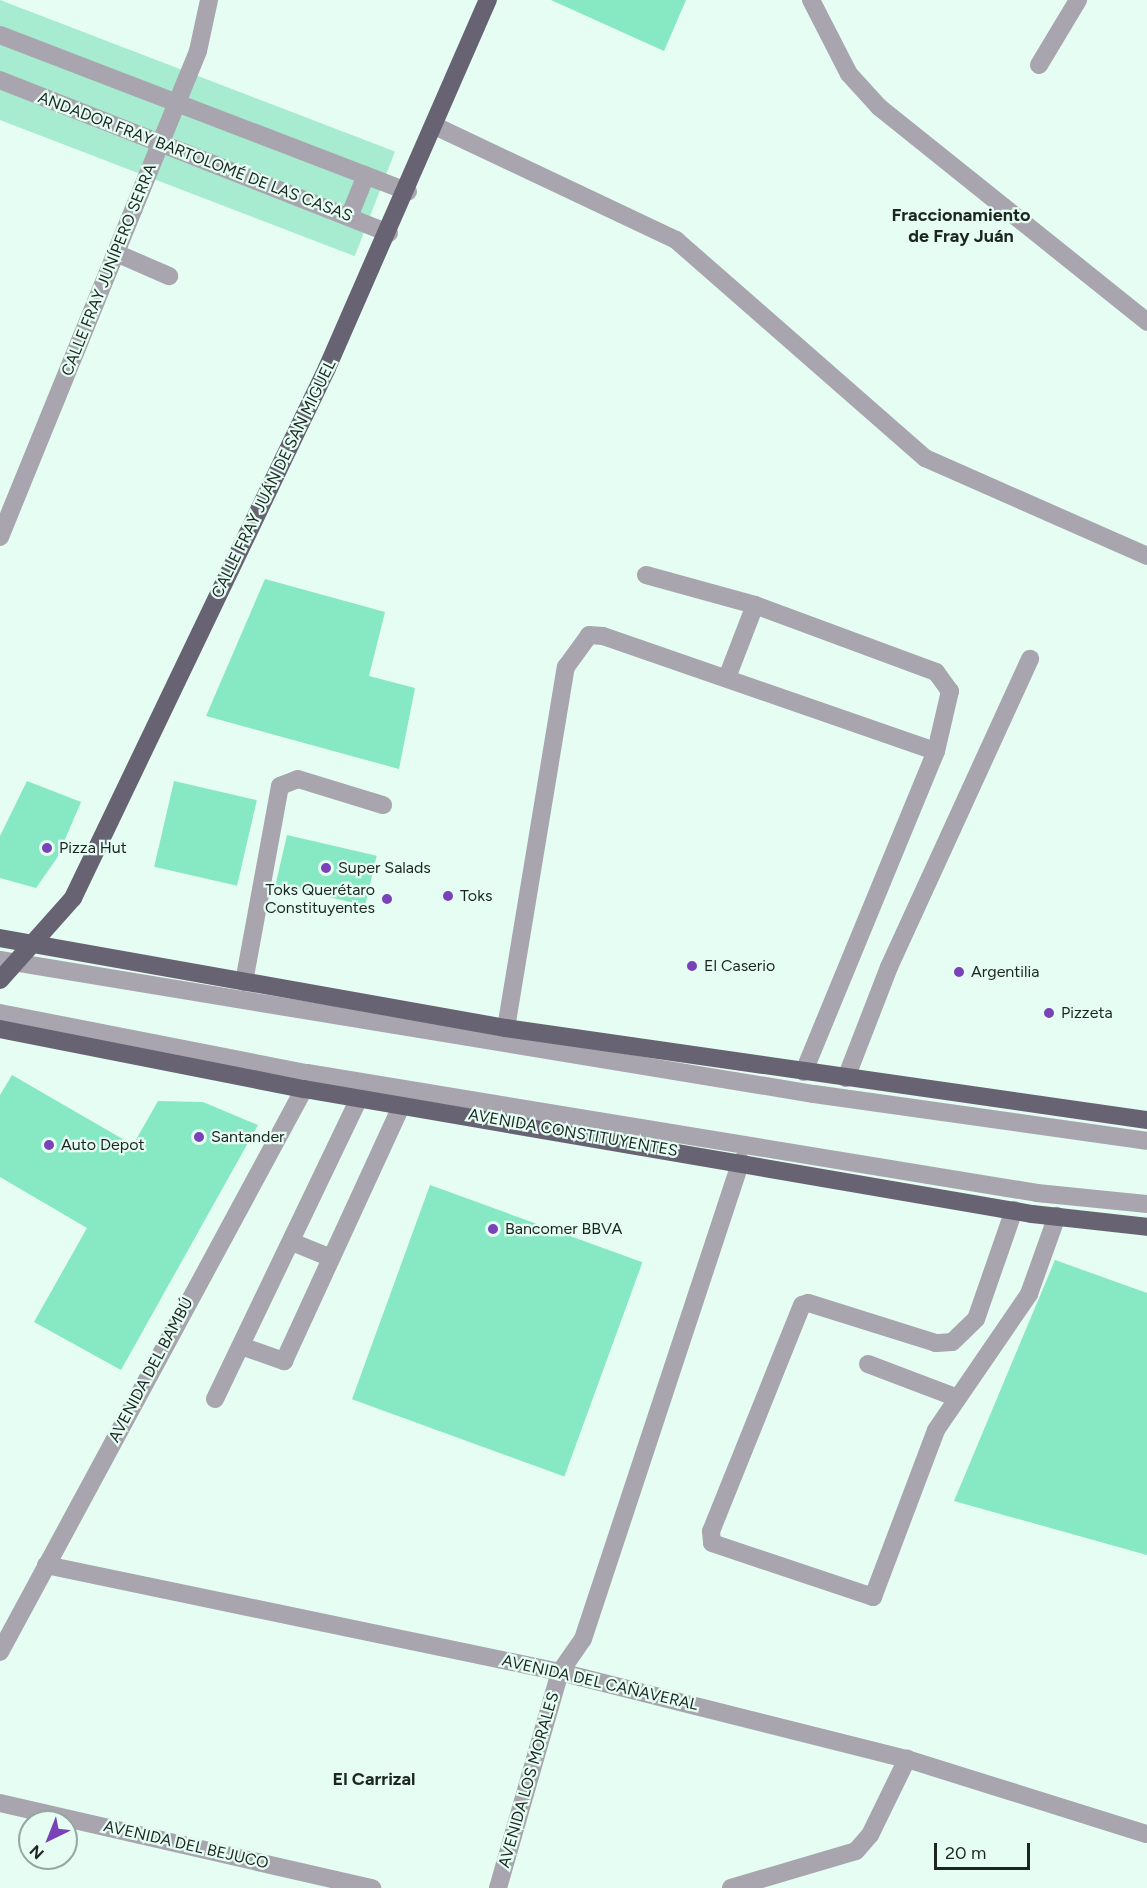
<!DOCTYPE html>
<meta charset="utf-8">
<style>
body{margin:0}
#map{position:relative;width:1147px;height:1888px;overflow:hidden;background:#e5fdf2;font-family:Figtree,sans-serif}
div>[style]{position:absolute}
.green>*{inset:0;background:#a7ebd0;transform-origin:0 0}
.building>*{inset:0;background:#87e8c4;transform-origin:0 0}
.minor>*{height:18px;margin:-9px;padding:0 9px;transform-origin:9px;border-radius:9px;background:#a8a5ae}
.major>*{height:18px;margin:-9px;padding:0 9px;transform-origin:9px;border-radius:9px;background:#686372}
.dots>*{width:16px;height:16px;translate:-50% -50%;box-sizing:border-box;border:3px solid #e5fdf2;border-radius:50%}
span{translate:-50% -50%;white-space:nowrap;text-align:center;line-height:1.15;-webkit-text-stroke:4.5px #e5fdf2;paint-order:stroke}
.street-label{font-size:16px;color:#1d2522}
.poi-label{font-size:16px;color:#1d2522}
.left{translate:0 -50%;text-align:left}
.right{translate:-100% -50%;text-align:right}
.neighbourhood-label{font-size:18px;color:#1d2522;font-weight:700}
.north{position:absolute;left:18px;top:1810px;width:60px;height:60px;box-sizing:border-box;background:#e5fdf2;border:2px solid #95a79f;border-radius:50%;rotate:223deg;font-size:16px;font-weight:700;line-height:24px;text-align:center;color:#1d2522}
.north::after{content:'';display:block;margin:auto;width:21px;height:27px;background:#7a42b8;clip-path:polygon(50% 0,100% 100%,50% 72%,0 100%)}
.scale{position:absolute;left:934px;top:1843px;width:96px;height:27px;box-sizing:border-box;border:3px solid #1d2522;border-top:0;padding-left:8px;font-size:18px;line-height:21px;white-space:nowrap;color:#1d2522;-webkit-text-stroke:4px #e5fdf2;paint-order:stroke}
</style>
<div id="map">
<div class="green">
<div style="left:0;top:0;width:423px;height:112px;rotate:21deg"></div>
</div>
<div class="building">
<div style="clip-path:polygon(551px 0,686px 0,664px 51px)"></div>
<div style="clip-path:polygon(265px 579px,385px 612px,369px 676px,415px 688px,399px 769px,206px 716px)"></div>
<div style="clip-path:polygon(27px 781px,81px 802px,57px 858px,36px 888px,0 878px,0 836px)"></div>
<div style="left:174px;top:781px;width:85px;height:88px;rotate:13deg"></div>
<div style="left:287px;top:835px;width:92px;height:51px;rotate:13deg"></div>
<div style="clip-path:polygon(12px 1075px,133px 1145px,158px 1101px,203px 1102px,258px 1125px,121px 1370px,34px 1322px,87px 1228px,0 1177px,0 1095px)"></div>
<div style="left:430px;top:1185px;width:226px;height:228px;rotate:20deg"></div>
<div style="clip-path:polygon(1055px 1260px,1147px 1293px,1147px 1555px,954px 1501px)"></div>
</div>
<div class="minor">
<div style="left:811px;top:0;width:83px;rotate:62.8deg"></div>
<div style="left:849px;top:74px;width:45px;rotate:47.7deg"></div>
<div style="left:879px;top:107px;width:344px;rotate:38.7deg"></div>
<div style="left:0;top:35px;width:437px;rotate:21deg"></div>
<div style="left:1039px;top:65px;width:76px;rotate:-59deg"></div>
<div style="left:0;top:80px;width:418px;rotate:21.5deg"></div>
<div style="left:435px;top:126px;width:267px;rotate:25.3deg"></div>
<div style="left:676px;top:240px;width:331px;rotate:41.2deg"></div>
<div style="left:925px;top:458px;width:243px;rotate:23.8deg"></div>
<div style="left:349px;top:217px;width:45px;rotate:-68deg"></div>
<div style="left:116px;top:253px;width:58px;rotate:23.5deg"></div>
<div style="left:0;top:537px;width:525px;rotate:-67.83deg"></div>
<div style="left:198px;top:51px;width:52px;rotate:-77.8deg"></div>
<div style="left:646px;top:575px;width:113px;rotate:15.4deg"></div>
<div style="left:755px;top:605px;width:193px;rotate:20.3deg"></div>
<div style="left:936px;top:672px;width:24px;rotate:54deg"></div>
<div style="left:950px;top:691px;width:62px;rotate:103.1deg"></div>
<div style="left:728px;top:675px;width:75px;rotate:-68.9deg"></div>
<div style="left:0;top:960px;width:825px;rotate:9.35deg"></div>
<div style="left:814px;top:1094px;width:336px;rotate:8deg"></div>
<div style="left:244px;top:982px;width:199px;rotate:-79.6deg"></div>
<div style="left:280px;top:786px;width:19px;rotate:-21deg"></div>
<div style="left:298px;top:779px;width:89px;rotate:17deg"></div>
<div style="left:0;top:1013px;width:313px;rotate:11.1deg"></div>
<div style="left:307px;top:1073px;width:740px;rotate:9.33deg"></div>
<div style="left:1037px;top:1193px;width:111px;rotate:5.7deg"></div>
<div style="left:506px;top:1028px;width:366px;rotate:-80.6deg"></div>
<div style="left:566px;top:667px;width:39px;rotate:-54deg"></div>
<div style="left:589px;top:635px;width:14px;rotate:4deg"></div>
<div style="left:603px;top:636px;width:352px;rotate:19.1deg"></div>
<div style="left:936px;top:751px;width:347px;rotate:112.4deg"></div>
<div style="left:846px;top:1078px;width:119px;rotate:-68.8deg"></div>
<div style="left:889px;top:967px;width:339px;rotate:-65.4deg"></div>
<div style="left:1014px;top:1210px;width:115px;rotate:109.2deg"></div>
<div style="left:976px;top:1319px;width:33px;rotate:136deg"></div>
<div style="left:952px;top:1342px;width:16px;rotate:176deg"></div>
<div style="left:936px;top:1343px;width:134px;rotate:-162.6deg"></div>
<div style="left:808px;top:1303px;width:6px;rotate:162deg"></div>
<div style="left:802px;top:1305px;width:244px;rotate:111.9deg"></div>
<div style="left:711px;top:1531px;width:12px;rotate:85deg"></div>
<div style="left:712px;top:1543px;width:170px;rotate:18.5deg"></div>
<div style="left:873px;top:1597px;width:178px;rotate:-69.3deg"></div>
<div style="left:936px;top:1430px;width:165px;rotate:-55.6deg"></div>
<div style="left:1029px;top:1294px;width:83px;rotate:-70.3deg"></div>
<div style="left:292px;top:1242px;width:42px;rotate:22.3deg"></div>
<div style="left:241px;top:1346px;width:46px;rotate:19.2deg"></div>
<div style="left:284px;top:1361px;width:282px;rotate:-65.3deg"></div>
<div style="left:868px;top:1364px;width:93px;rotate:20.8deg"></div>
<div style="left:215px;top:1399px;width:335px;rotate:-64.4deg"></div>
<div style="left:46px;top:1565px;width:525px;rotate:11.76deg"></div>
<div style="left:560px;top:1672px;width:358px;rotate:14.1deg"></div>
<div style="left:907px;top:1759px;width:251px;rotate:17.4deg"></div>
<div style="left:0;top:1652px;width:640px;rotate:-61.63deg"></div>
<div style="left:0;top:1803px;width:382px;rotate:12.9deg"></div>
<div style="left:498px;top:1888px;width:225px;rotate:-74deg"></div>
<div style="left:560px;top:1672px;width:40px;rotate:-55.1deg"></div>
<div style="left:583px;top:1639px;width:503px;rotate:-71.71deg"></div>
<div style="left:731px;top:1888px;width:130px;rotate:-16.5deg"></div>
<div style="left:856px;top:1851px;width:21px;rotate:-49deg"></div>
<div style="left:870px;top:1835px;width:85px;rotate:-64deg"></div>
</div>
<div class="major">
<div style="left:0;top:938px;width:514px;rotate:10.09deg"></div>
<div style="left:506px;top:1028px;width:648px;rotate:8.17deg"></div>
<div style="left:0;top:980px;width:110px;rotate:-48.3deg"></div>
<div style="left:73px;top:898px;width:588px;rotate:-64.39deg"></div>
<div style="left:327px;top:368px;width:402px;rotate:-66.4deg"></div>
<div style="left:0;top:1029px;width:310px;rotate:11.2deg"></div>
<div style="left:304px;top:1089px;width:739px;rotate:9.74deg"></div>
<div style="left:1032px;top:1214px;width:116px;rotate:6.4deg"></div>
</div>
<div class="dots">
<div style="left:47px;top:848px;background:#7a42b8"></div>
<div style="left:326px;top:868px;background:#7a42b8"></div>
<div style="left:448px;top:896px;background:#7a42b8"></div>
<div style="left:387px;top:899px;background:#7a42b8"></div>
<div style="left:692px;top:966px;background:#7a42b8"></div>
<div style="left:959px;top:972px;background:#7a42b8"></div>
<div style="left:1049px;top:1013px;background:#7a42b8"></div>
<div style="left:199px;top:1137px;background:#7a42b8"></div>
<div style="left:49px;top:1145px;background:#7a42b8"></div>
<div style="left:493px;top:1229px;background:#7a42b8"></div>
</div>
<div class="street-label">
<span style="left:195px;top:157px;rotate:21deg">ANDADOR FRAY BARTOLOMÉ DE LAS CASAS</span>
<span style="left:109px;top:270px;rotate:-68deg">CALLE FRAY JUNÍPERO SERRA</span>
<span style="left:274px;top:479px;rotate:-64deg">CALLE FRAY JUÁN DE SAN MIGUEL</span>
<span style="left:573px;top:1133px;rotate:10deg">AVENIDA CONSTITUYENTES</span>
<span style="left:151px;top:1370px;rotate:-62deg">AVENIDA DEL BAMBÚ</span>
<span style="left:600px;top:1683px;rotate:13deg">AVENIDA DEL CAÑAVERAL</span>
<span style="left:529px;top:1780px;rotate:-74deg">AVENIDA LOS MORALES</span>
<span style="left:186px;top:1845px;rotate:13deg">AVENIDA DEL BEJUCO</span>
</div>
<div class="poi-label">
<span class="left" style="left:59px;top:848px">Pizza Hut</span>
<span class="left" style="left:338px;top:868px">Super Salads</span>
<span class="right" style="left:375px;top:899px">Toks Querétaro<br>Constituyentes</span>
<span class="left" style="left:460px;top:896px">Toks</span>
<span class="left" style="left:704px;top:966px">El Caserio</span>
<span class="left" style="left:971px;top:972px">Argentilia</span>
<span class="left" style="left:1061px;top:1013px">Pizzeta</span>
<span class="left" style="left:211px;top:1137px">Santander</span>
<span class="left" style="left:61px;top:1145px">Auto Depot</span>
<span class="left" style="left:505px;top:1229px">Bancomer BBVA</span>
</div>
<div class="neighbourhood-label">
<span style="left:961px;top:226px">Fraccionamiento<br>de Fray Juán</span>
<span style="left:374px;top:1779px">El Carrizal</span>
</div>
<div class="north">N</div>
<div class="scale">20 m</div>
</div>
